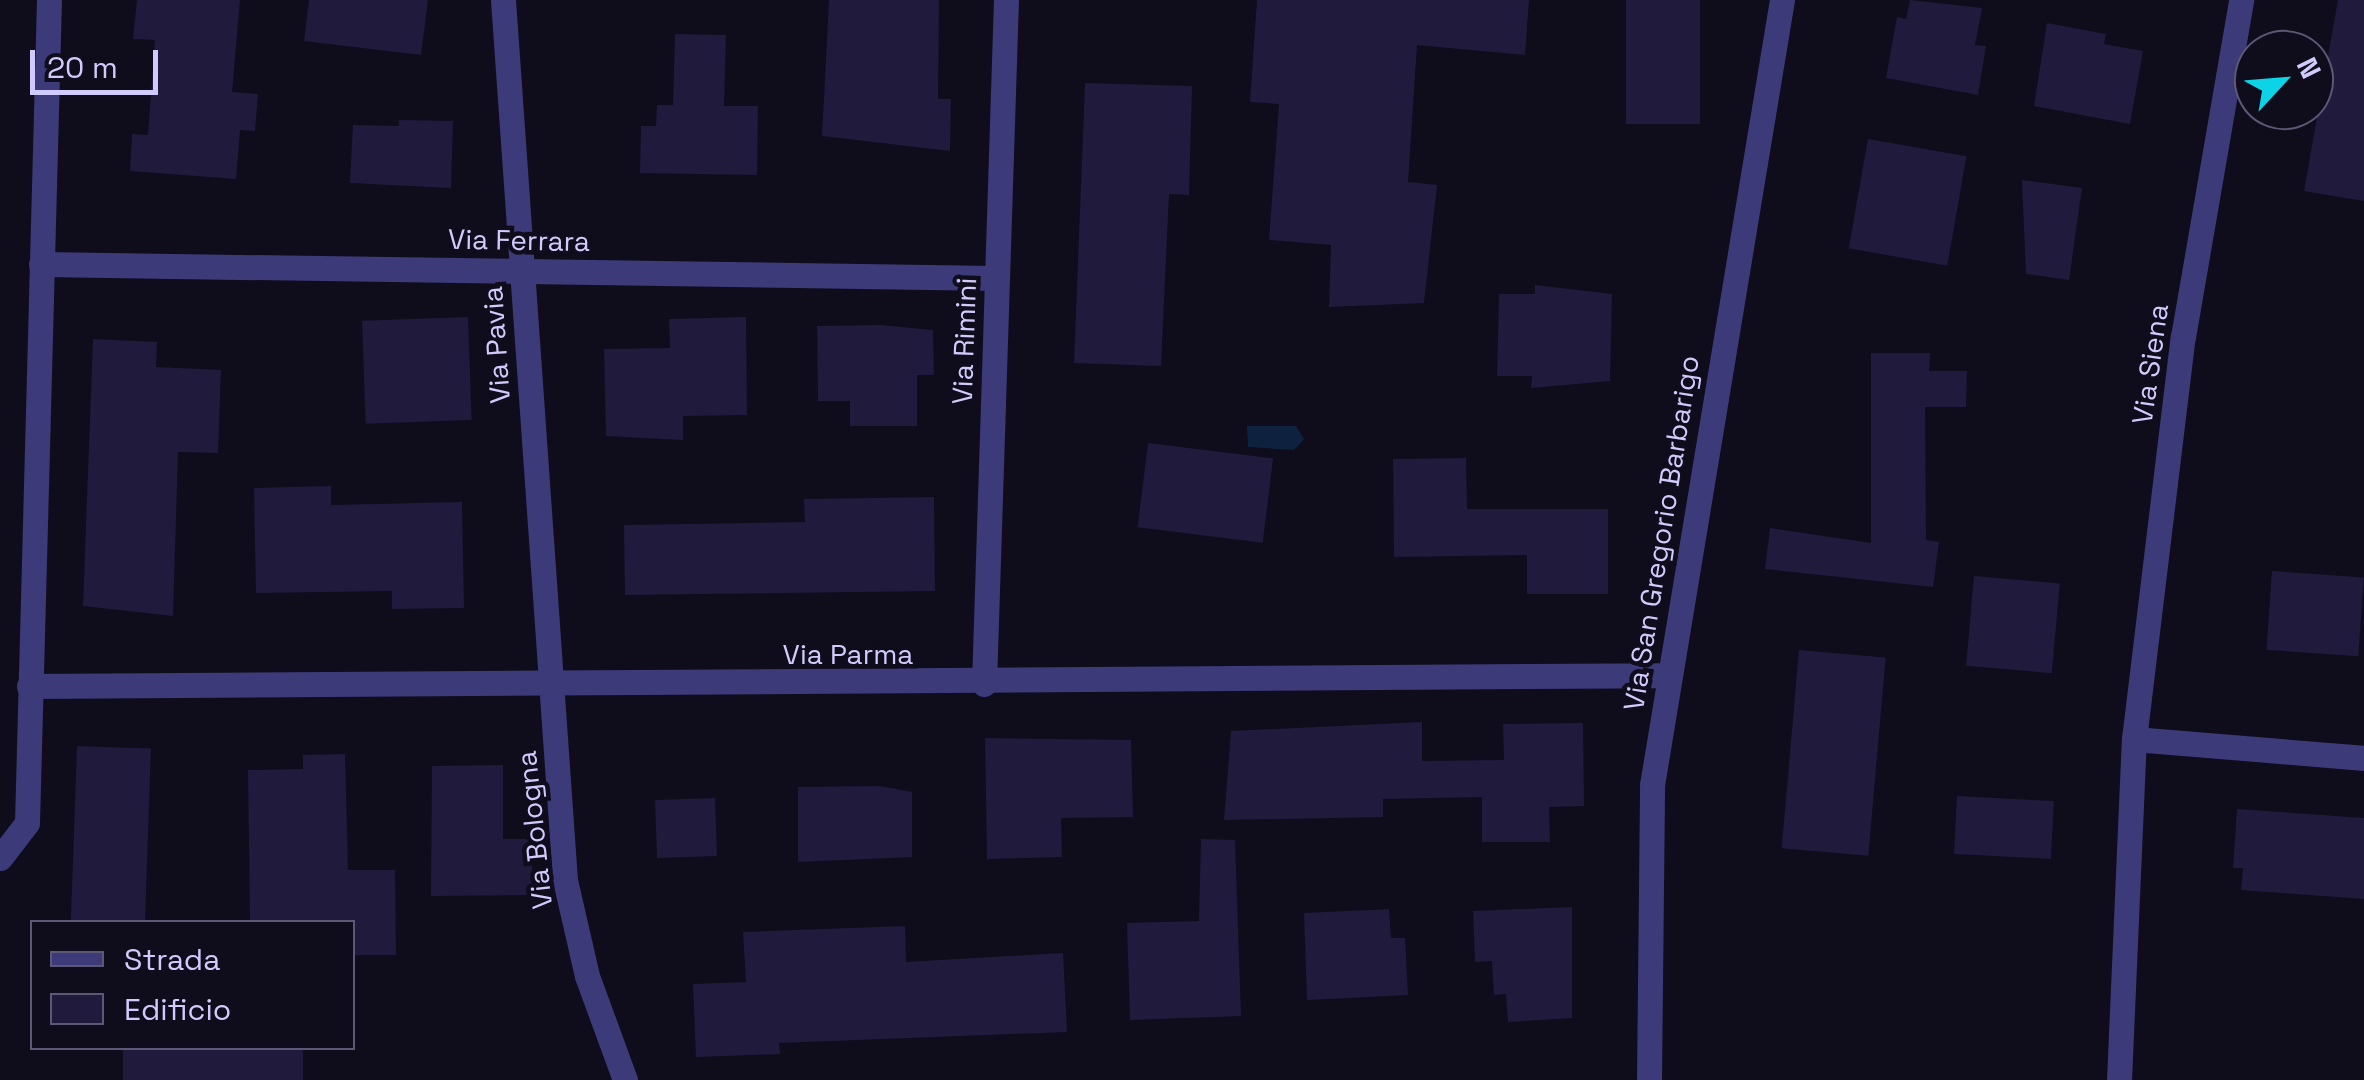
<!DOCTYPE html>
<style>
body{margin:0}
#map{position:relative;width:2364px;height:1080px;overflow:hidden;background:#0f0c1c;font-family:"Space Grotesk",sans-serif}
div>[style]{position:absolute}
.water>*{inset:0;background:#0e223f}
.building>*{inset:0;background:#201a3c;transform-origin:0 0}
.minor>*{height:25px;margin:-12.5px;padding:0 12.5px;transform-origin:12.5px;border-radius:12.5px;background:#3c3a79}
.tertiary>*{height:25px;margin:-12.5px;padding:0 12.5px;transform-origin:12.5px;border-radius:12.5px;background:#3c3a79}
span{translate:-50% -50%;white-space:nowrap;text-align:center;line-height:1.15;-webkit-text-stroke:9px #0f0c1c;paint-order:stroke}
.street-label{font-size:28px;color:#d0cbfc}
.legend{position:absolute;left:30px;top:920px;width:325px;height:130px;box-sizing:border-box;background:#0f0c1c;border:2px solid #5c5876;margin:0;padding:12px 18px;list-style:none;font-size:30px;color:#d0cbfc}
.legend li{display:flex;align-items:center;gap:20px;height:50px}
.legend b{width:50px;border:2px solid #5c5876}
.north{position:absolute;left:2234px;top:30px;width:100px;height:100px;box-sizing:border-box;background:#0f0c1c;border:2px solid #5c5876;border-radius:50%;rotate:64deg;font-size:28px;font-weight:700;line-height:40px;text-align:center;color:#d0cbfc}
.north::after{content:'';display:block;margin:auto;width:35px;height:45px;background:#0dd3e6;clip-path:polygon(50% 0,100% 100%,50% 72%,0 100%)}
.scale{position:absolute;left:30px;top:50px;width:128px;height:45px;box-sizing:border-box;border:5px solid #d0cbfc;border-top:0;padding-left:12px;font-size:30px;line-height:35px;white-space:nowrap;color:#d0cbfc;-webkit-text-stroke:8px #0f0c1c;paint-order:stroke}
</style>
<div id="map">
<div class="water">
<div style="clip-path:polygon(1247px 426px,1296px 426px,1304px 439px,1294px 450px,1248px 447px)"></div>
</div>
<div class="building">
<div style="clip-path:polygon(137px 0,240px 0,232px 92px,258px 94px,255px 131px,240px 130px,236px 179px,130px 171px,132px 134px,148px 135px,155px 40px,133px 39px)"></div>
<div style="clip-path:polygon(309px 0,428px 0,421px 55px,304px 41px)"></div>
<div style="clip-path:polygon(829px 0,939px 0,938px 99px,951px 99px,950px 151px,822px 136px)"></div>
<div style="clip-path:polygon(1257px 0,1529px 0,1525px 55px,1417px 45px,1408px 182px,1437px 185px,1424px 303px,1329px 307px,1331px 245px,1269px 240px,1279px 104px,1250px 102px)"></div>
<div style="left:1626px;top:0;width:74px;height:124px"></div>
<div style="clip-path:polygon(1910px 0,1982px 8px,1975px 45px,1986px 46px,1978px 95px,1886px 78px,1897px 17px,1906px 19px)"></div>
<div style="clip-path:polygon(2338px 0,2364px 0,2364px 201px,2304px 191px)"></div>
<div style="clip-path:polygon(2047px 23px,2106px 34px,2104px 44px,2143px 51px,2130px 124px,2034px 106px)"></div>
<div style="clip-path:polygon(675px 34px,726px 35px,724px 106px,758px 106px,757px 175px,640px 173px,641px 126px,656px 126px,657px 105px,673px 105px)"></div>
<div style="clip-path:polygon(1085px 83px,1192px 86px,1189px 195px,1169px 194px,1161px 366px,1074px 363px)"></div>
<div style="clip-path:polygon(399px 120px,453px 121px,451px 188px,350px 183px,353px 125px,399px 126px)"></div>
<div style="left:1868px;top:139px;width:100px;height:111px;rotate:10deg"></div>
<div style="clip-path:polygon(2022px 180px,2082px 188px,2069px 280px,2026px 274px)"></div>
<div style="clip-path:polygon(1535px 285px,1612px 294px,1610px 381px,1531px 388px,1532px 376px,1497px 376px,1499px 294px,1535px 294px)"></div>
<div style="left:468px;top:317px;width:103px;height:106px;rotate:88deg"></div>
<div style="clip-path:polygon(746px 317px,747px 415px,683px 416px,683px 440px,606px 436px,604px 349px,670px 348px,669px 319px)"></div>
<div style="clip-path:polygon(880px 325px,933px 330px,934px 375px,917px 375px,917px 426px,850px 426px,850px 401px,818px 401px,817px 326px)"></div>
<div style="clip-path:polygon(93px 339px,157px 342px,156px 367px,221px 370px,218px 453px,178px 452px,173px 616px,83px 606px)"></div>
<div style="clip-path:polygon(1871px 353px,1930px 353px,1929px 371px,1967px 371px,1966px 407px,1925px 407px,1926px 540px,1939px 542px,1933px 587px,1765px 569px,1770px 528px,1871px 543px)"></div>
<div style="left:1148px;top:443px;width:126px;height:85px;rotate:7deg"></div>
<div style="clip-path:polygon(1466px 458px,1467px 509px,1608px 509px,1608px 594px,1527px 594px,1527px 555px,1394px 557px,1393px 459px)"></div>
<div style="clip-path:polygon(331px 486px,331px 505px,462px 502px,464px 608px,392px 609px,392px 591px,256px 593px,254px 488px)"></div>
<div style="clip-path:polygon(934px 497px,935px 591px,625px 595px,624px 525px,805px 522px,804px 499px)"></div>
<div style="left:2272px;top:571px;width:92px;height:79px;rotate:4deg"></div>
<div style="left:1974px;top:576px;width:86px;height:90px;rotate:5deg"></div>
<div style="left:1799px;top:650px;width:87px;height:199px;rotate:5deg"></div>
<div style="clip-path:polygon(1422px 722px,1422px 761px,1504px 760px,1503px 724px,1583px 723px,1584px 806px,1549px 807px,1550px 842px,1482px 842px,1482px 797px,1383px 799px,1383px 817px,1224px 820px,1231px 731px)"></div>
<div style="clip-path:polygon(985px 738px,1131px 740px,1133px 817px,1061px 818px,1062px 857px,987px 859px)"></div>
<div style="left:77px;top:746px;width:74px;height:176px;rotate:2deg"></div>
<div style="clip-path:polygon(345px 754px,348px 870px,395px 870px,396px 955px,352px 955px,352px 922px,250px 922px,248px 770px,303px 769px,303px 755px)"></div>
<div style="clip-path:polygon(503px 765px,503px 839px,532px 839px,532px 895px,431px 896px,432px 766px)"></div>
<div style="clip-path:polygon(880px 786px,912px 792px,912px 857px,798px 862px,798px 787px)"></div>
<div style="left:1957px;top:796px;width:97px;height:58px;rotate:3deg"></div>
<div style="left:715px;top:798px;width:58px;height:60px;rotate:88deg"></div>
<div style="clip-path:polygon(2237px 809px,2364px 818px,2364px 899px,2241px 890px,2243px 868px,2233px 868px)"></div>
<div style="clip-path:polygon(1201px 839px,1235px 840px,1241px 1016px,1130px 1020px,1127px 923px,1199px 921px)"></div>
<div style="clip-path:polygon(1572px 907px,1572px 1018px,1508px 1022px,1506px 994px,1494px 995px,1492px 961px,1475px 962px,1473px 911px)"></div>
<div style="clip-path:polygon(1389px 909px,1391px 938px,1405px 938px,1408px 995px,1307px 1000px,1304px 913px)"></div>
<div style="clip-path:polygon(905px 926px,906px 962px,1063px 953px,1067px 1032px,779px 1043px,780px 1054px,696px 1057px,693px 984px,746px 982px,743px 932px)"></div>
<div style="left:123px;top:1048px;width:180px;height:32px"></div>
</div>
<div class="minor">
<div style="left:503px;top:0;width:882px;rotate:85.97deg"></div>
<div style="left:565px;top:880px;width:98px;rotate:77.1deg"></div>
<div style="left:587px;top:976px;width:111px;rotate:69.9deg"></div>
<div style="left:41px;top:264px;width:954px;rotate:0.84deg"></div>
<div style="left:984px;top:684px;width:684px;rotate:-88.16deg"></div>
<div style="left:29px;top:686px;width:1638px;rotate:-0.38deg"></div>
<div style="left:2134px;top:739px;width:231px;rotate:4.7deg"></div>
<div style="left:0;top:858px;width:44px;rotate:-52.4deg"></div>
<div style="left:27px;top:823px;width:823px;rotate:-88.47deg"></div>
<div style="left:2119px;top:1080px;width:341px;rotate:-87.5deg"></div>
<div style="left:2134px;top:739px;width:405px;rotate:-83.1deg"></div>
<div style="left:2183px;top:337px;width:342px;rotate:-80.2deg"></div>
</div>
<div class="tertiary">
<div style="left:1649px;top:1080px;width:295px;rotate:-89.4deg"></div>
<div style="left:1652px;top:785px;width:796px;rotate:-80.6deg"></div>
</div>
<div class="street-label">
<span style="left:519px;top:240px;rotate:1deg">Via Ferrara</span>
<span style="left:964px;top:341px;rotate:-88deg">Via Rimini</span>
<span style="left:496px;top:345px;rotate:-94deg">Via Pavia</span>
<span style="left:2150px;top:364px;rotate:-82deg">Via Siena</span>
<span style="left:1661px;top:533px;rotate:-81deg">Via San Gregorio Barbarigo</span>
<span style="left:848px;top:654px">Via Parma</span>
<span style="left:534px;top:830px;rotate:-96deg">Via Bologna</span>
</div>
<ul class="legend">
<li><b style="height:12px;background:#3c3a79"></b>Strada</li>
<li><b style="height:28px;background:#201a3c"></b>Edificio</li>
</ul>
<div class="north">N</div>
<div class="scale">20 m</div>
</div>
